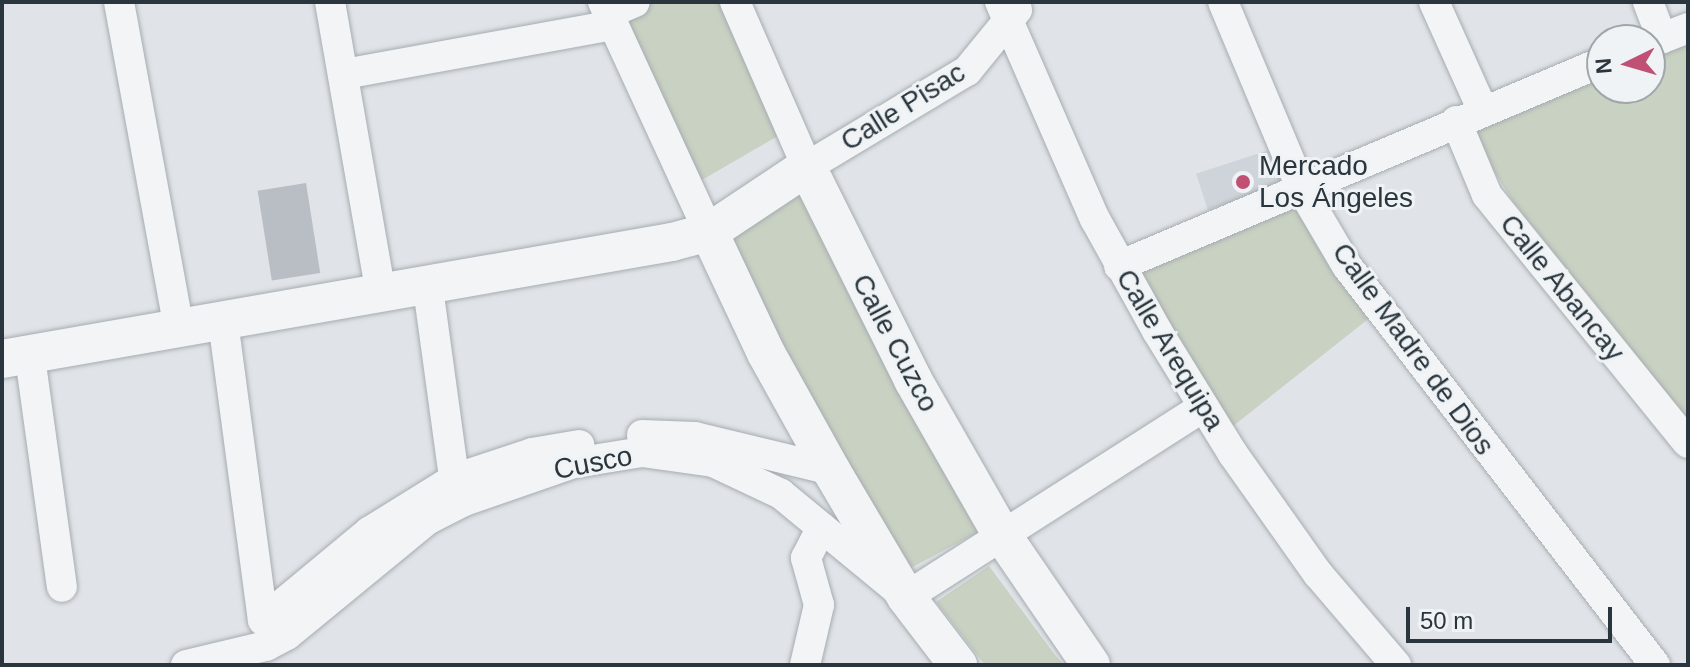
<!DOCTYPE html>
<meta charset="utf-8">
<style>
body{margin:0}
#map{position:relative;width:1690px;height:667px;overflow:hidden;background:#e0e4e8;font-family:Arial,sans-serif}
div>[style]{position:absolute}
.built>*{inset:0;background:#ced4d9;transform-origin:0 0}
.green>*{inset:0;background:#c8d1c2;transform-origin:0 0}
.building>*{inset:0;background:#b8bec4;transform-origin:0 0}
.roads{filter:drop-shadow(0 0 2px #a6acb1) drop-shadow(0 0 2px #a6acb1)}
.minor>*{height:30px;margin:-15px;padding:0 15px;transform-origin:15px;border-radius:15px;background:#f2f4f6}
.tertiary>*{height:38px;margin:-19px;padding:0 19px;transform-origin:19px;border-radius:19px;background:#f2f4f6}
.dots>*{width:22px;height:22px;translate:-50% -50%;box-sizing:border-box;border:4px solid #eff3f5;border-radius:50%}
span{translate:-50% -50%;white-space:nowrap;text-align:center;line-height:1.15;-webkit-text-stroke:6px #eff3f5;paint-order:stroke}
.street-label{font-size:28px;color:#2a353d}
.poi-label{font-size:28px;color:#2a353d}
.left{translate:0 -50%;text-align:left}
.frame{position:absolute;inset:0;border:4px solid #2a353d;pointer-events:none}
.north{position:absolute;left:1586px;top:24px;width:80px;height:80px;box-sizing:border-box;background:#eff3f5;border:2px solid #a0a7ab;border-radius:50%;rotate:265deg;font-size:22px;font-weight:700;line-height:32px;text-align:center;color:#2a353d}
.north::after{content:'';display:block;margin:auto;width:28px;height:36px;background:#c05175;clip-path:polygon(50% 0,100% 100%,50% 72%,0 100%)}
.scale{position:absolute;left:1406px;top:607px;width:206px;height:36px;box-sizing:border-box;border:4px solid #2a353d;border-top:0;padding-left:10px;font-size:24px;line-height:28px;white-space:nowrap;color:#2a353d;-webkit-text-stroke:6px #eff3f5;paint-order:stroke}
</style>
<div id="map">
<div class="built">
<div style="left:1275px;top:148px;width:38px;height:83px;rotate:72deg"></div>
</div>
<div class="green">
<div style="clip-path:polygon(653px 2px,728px 2px,783px 133px,695px 184px,617px 17px)"></div>
<div style="clip-path:polygon(1688px 40px,1688px 422px,1512px 200px,1468px 129px,1602px 75px,1602px 88px,1650px 88px,1650px 55px)"></div>
<div style="left:800px;top:175px;width:399px;height:99px;rotate:62deg"></div>
<div style="clip-path:polygon(1296px 194px,1372px 316px,1223px 434px,1128px 270px)"></div>
<div style="clip-path:polygon(989px 566px,1055px 655px,1064px 665px,985px 665px,936px 602px)"></div>
</div>
<div class="building">
<div style="left:306px;top:183px;width:91px;height:49px;rotate:81deg"></div>
</div>
<div class="roads">
<div class="minor">
<div style="left:119px;top:2px;width:333px;rotate:79.6deg"></div>
<div style="left:330px;top:2px;width:295px;rotate:80.1deg"></div>
<div style="left:603px;top:2px;width:253px;rotate:65.3deg"></div>
<div style="left:735px;top:2px;width:180px;rotate:66.4deg"></div>
<div style="left:807px;top:167px;width:187px;rotate:-31deg"></div>
<div style="left:967px;top:71px;width:79px;rotate:-50.7deg"></div>
<div style="left:1000px;top:2px;width:237px;rotate:66.4deg"></div>
<div style="left:1095px;top:219px;width:128px;rotate:61deg"></div>
<div style="left:1157px;top:331px;width:145px;rotate:58.3deg"></div>
<div style="left:1233px;top:454px;width:147px;rotate:54.7deg"></div>
<div style="left:1318px;top:574px;width:120px;rotate:49.4deg"></div>
<div style="left:1223px;top:2px;width:202px;rotate:67.2deg"></div>
<div style="left:1301px;top:188px;width:91px;rotate:59.5deg"></div>
<div style="left:1347px;top:266px;width:504px;rotate:52.33deg"></div>
<div style="left:1434px;top:2px;width:117px;rotate:65.8deg"></div>
<div style="left:1648px;top:2px;width:39px;rotate:69deg"></div>
<div style="left:607px;top:14px;width:30px;rotate:-23deg"></div>
<div style="left:1650px;top:43px;width:41px;rotate:-21.5deg"></div>
<div style="left:344px;top:74px;width:274px;rotate:-10.3deg"></div>
<div style="left:1456px;top:121px;width:80px;rotate:67.3deg"></div>
<div style="left:1487px;top:195px;width:319px;rotate:51deg"></div>
<div style="left:1119px;top:266px;width:524px;rotate:-22.9deg"></div>
<div style="left:428px;top:288px;width:193px;rotate:82.2deg"></div>
<div style="left:223px;top:321px;width:302px;rotate:82.4deg"></div>
<div style="left:263px;top:620px;width:138px;rotate:-39.7deg"></div>
<div style="left:369px;top:532px;width:100px;rotate:-31.9deg"></div>
<div style="left:454px;top:479px;width:82px;rotate:-18.4deg"></div>
<div style="left:532px;top:453px;width:48px;rotate:-9.7deg"></div>
<div style="left:30px;top:357px;width:232px;rotate:82.1deg"></div>
<div style="left:642px;top:435px;width:53px;rotate:2.2deg"></div>
<div style="left:695px;top:437px;width:140px;rotate:13.6deg"></div>
<div style="left:186px;top:665px;width:82px;rotate:-13.4deg"></div>
<div style="left:266px;top:646px;width:24px;rotate:-28deg"></div>
<div style="left:287px;top:635px;width:181px;rotate:-39.4deg"></div>
<div style="left:427px;top:520px;width:42px;rotate:-27.2deg"></div>
<div style="left:464px;top:501px;width:116px;rotate:-19.1deg"></div>
<div style="left:574px;top:463px;width:69px;rotate:-9.2deg"></div>
<div style="left:642px;top:452px;width:72px;rotate:8deg"></div>
<div style="left:713px;top:462px;width:75px;rotate:25.2deg"></div>
<div style="left:781px;top:494px;width:162px;rotate:39.5deg"></div>
<div style="left:906px;top:597px;width:353px;rotate:-32.6deg"></div>
<div style="left:805px;top:665px;width:62px;rotate:-76.9deg"></div>
<div style="left:819px;top:605px;width:49px;rotate:-105.5deg"></div>
<div style="left:806px;top:558px;width:34px;rotate:-63deg"></div>
</div>
<div class="tertiary">
<div style="left:709px;top:232px;width:134px;rotate:64.8deg"></div>
<div style="left:766px;top:353px;width:134px;rotate:60.9deg"></div>
<div style="left:831px;top:470px;width:147px;rotate:59.4deg"></div>
<div style="left:906px;top:597px;width:86px;rotate:52.6deg"></div>
<div style="left:2px;top:359px;width:680px;rotate:-9.91deg"></div>
<div style="left:672px;top:242px;width:38px;rotate:-15deg"></div>
<div style="left:709px;top:232px;width:118px;rotate:-33.6deg"></div>
<div style="left:807px;top:167px;width:238px;rotate:63.5deg"></div>
<div style="left:913px;top:380px;width:175px;rotate:60.2deg"></div>
<div style="left:1000px;top:532px;width:161px;rotate:55.6deg"></div>
</div>
</div>
<div class="dots">
<div style="left:1243px;top:182px;background:#c05175"></div>
</div>
<div class="street-label">
<span style="left:903px;top:107px;rotate:-32deg">Calle Pisac</span>
<span style="left:1562px;top:288px;rotate:51deg">Calle Abancay</span>
<span style="left:895px;top:343px;rotate:62deg">Calle Cuzco</span>
<span style="left:1413px;top:349px;rotate:54deg">Calle Madre de Dios</span>
<span style="left:1170px;top:350px;rotate:59deg">Calle Arequipa</span>
<span style="left:593px;top:463px;rotate:-11deg">Cusco</span>
</div>
<div class="poi-label">
<span class="left" style="left:1259px;top:182px">Mercado<br>Los Ángeles</span>
</div>
<div class="frame"></div>
<div class="north">N</div>
<div class="scale">50 m</div>
</div>
